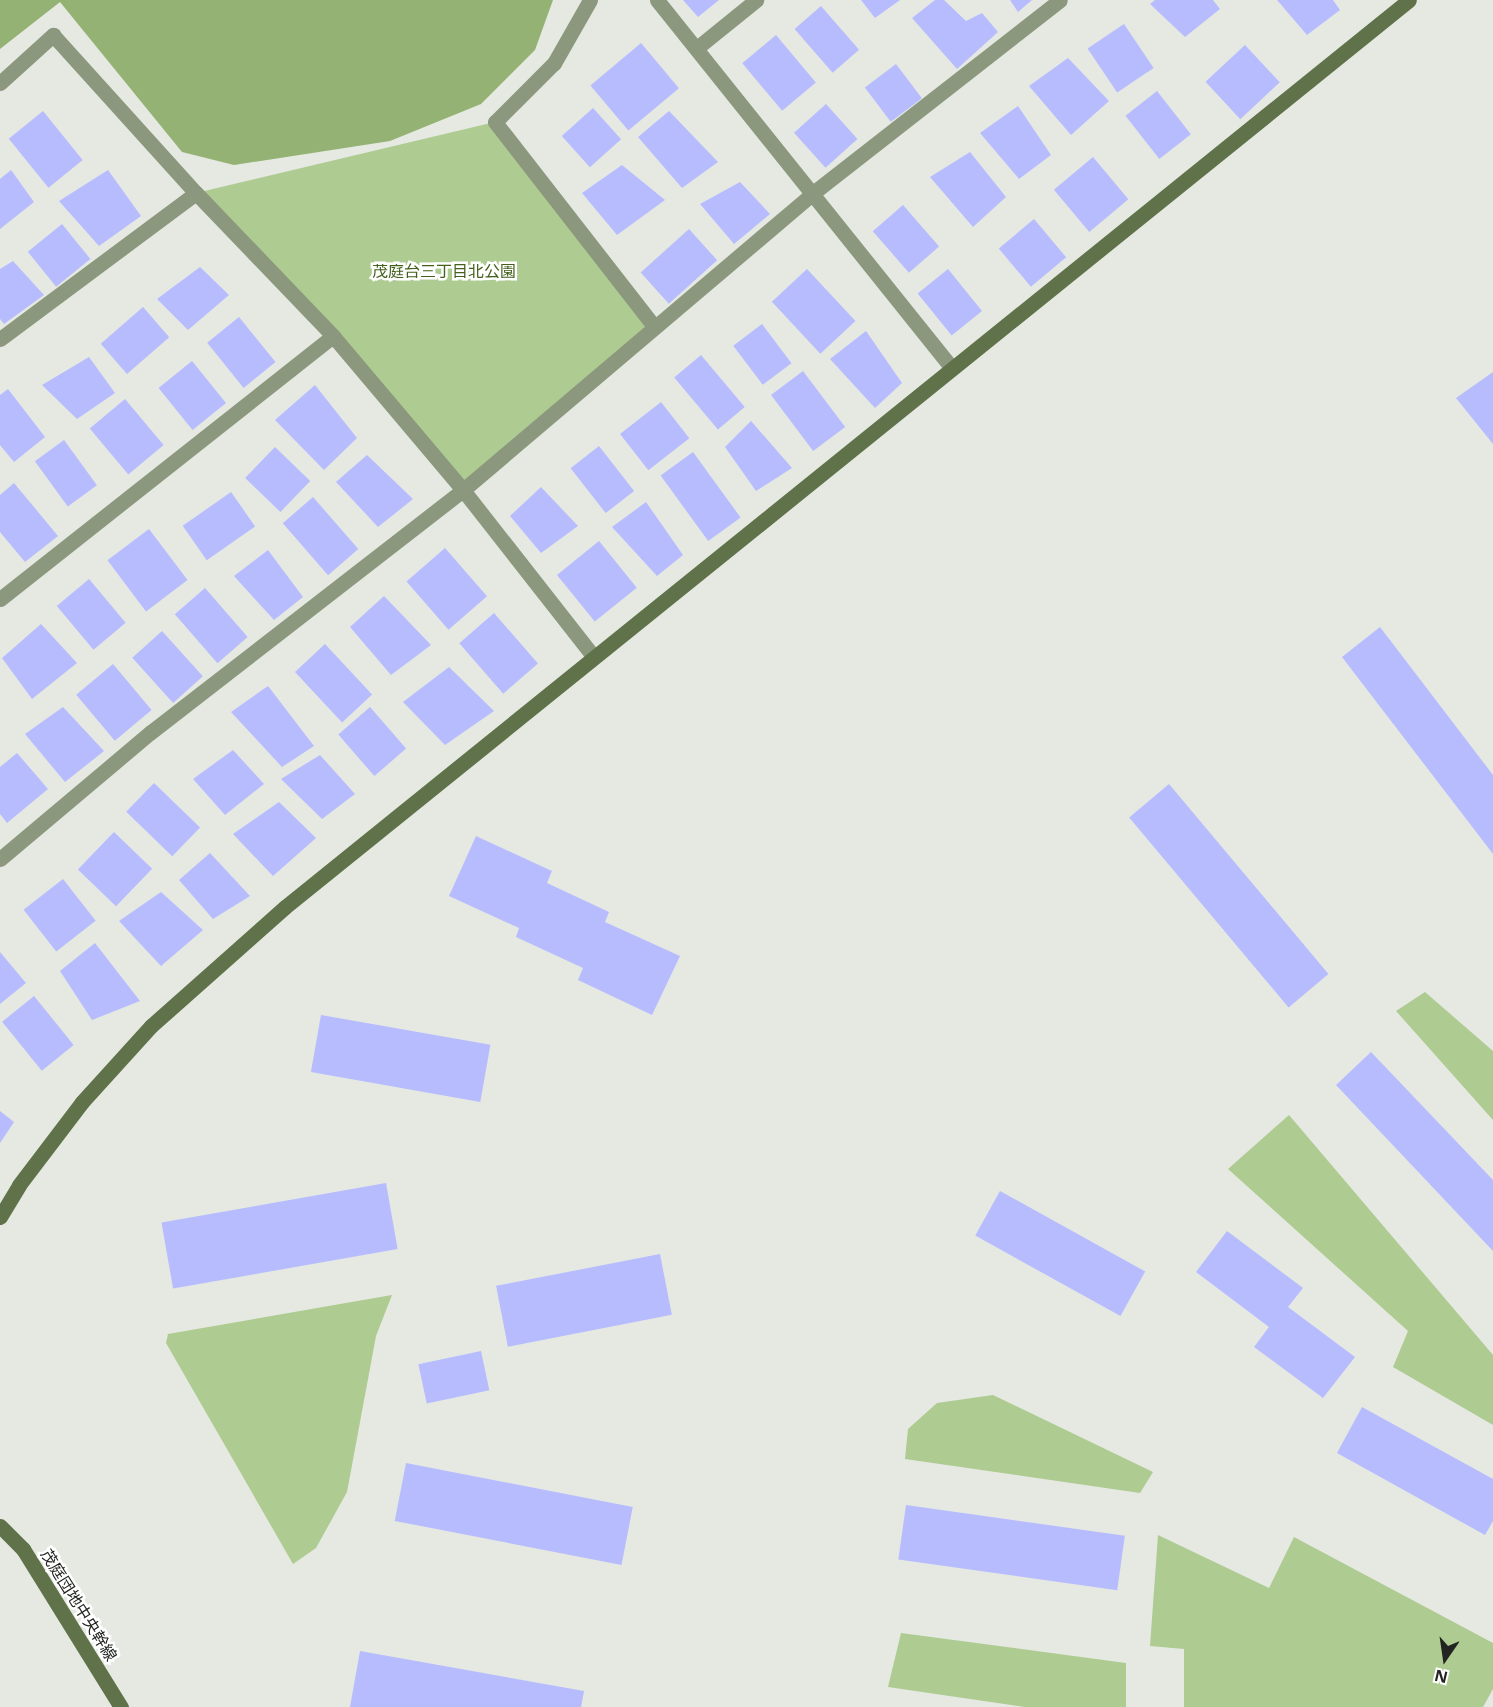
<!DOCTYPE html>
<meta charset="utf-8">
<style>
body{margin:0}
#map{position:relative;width:1493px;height:1707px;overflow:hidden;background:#e5e9e2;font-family:"Noto Sans","Noto Sans JP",sans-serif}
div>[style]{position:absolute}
.green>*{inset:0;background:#aecb91}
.forest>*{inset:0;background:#94b273}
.building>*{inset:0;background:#b7bcfe;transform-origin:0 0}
.street>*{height:15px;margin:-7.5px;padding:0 7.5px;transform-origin:7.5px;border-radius:7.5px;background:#8b987d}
.secondary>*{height:15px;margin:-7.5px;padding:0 7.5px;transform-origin:7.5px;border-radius:7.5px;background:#5f724a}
span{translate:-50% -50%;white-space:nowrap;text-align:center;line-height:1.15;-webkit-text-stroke:5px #fff;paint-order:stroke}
.park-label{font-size:16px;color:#44601d}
.street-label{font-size:16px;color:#222421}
.north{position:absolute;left:1415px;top:1629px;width:60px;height:60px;-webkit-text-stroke:4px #fff;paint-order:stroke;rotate:193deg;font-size:16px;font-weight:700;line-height:24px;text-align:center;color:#222421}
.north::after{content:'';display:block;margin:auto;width:21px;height:27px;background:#222421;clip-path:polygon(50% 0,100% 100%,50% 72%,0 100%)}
</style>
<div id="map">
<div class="green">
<div style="clip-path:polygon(495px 122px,654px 326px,463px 490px,196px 193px)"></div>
<div style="clip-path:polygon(1425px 992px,1493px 1051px,1493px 1120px,1396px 1011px)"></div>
<div style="clip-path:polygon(1289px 1115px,1493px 1355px,1493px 1425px,1393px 1367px,1408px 1331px,1228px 1169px)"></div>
<div style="clip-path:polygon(392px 1295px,376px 1336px,347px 1492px,316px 1548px,293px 1564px,166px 1343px,168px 1334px)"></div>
<div style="clip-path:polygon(993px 1395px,1153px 1472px,1140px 1493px,905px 1459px,908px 1429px,937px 1403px)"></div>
<div style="clip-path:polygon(1158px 1535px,1269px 1588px,1294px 1537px,1493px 1643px,1493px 1689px,1483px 1707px,1184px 1707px,1184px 1649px,1150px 1646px)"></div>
<div style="clip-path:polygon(901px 1633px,1126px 1663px,1126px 1707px,1025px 1707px,888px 1687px)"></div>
</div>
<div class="forest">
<div style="clip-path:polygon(0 0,553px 0,535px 50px,481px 104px,390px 141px,234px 165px,182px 152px,60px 2px,0 49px)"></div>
</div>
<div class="building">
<div style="clip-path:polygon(683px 0,719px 0,698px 17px)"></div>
<div style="clip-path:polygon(861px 0,900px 0,875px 18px)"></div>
<div style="clip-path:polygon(935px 0,944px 0,966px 21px,982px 13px,998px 32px,957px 69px,912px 18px)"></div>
<div style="clip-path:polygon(1010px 0,1032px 0,1018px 12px)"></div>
<div style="clip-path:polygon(1155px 0,1213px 0,1220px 9px,1185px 37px,1150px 4px)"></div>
<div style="clip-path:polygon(1277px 0,1333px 0,1340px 10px,1307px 35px)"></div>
<div style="left:821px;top:6px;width:58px;height:35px;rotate:49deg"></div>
<div style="left:1124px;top:24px;width:53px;height:44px;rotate:56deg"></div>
<div style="left:776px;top:35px;width:62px;height:44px;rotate:50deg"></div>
<div style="left:641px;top:43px;width:59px;height:66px;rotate:50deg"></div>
<div style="left:1245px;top:45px;width:51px;height:54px;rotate:47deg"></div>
<div style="clip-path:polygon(1068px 58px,1109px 101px,1071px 135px,1029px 86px)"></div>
<div style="left:896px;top:64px;width:43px;height:39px;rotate:53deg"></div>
<div style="left:1157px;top:91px;width:55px;height:40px;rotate:52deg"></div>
<div style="left:826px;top:104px;width:47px;height:43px;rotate:48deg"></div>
<div style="clip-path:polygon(1018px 106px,1051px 155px,1019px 179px,980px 133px)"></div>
<div style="left:593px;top:108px;width:42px;height:42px;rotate:48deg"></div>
<div style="left:43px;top:111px;width:63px;height:44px;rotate:51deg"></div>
<div style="clip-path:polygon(669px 111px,718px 162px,682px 188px,638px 137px)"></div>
<div style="clip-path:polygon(970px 152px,1006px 197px,973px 227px,930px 177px)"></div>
<div style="left:1093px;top:157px;width:55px;height:51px;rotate:50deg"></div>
<div style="clip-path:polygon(622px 165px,665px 200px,617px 235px,582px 193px)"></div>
<div style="clip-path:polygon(11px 170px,34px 202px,0 229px,0 179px)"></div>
<div style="clip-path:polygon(108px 170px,141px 216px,99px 246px,59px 201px)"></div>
<div style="clip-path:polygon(740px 182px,770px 214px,734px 244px,700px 204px)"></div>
<div style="left:903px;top:205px;width:55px;height:40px;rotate:49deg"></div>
<div style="left:1034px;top:219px;width:50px;height:46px;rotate:50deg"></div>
<div style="left:62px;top:224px;width:45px;height:44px;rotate:51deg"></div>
<div style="left:689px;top:229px;width:42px;height:65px;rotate:48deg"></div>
<div style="clip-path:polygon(13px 261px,44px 295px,4px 324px,0 319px,0 269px)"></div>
<div style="clip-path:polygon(200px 267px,229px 295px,188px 330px,157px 299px)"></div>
<div style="left:807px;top:269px;width:71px;height:48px;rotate:47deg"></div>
<div style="left:948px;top:269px;width:54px;height:39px;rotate:51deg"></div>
<div style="left:143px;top:307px;width:40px;height:56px;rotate:49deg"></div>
<div style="left:239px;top:317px;width:58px;height:41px;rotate:51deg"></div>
<div style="left:762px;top:324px;width:49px;height:36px;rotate:53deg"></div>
<div style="clip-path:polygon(866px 331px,902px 383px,875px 408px,830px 359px)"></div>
<div style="left:701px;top:355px;width:68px;height:35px;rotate:50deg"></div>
<div style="clip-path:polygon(89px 357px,115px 393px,77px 419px,42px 385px)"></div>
<div style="left:192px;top:361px;width:54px;height:43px;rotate:51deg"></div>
<div style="left:803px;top:371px;width:70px;height:40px;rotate:53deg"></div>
<div style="clip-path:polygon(1493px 372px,1493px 444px,1456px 398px)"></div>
<div style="clip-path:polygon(315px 385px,357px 438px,324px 470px,275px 420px)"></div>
<div style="clip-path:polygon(8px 389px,45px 437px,14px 462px,0 445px,0 395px)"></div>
<div style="left:125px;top:399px;width:60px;height:46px;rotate:50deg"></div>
<div style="left:661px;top:402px;width:46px;height:52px;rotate:52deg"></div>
<div style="clip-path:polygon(751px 421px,792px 468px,756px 491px,725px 447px)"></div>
<div style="left:64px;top:440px;width:56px;height:36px;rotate:54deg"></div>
<div style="left:599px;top:446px;width:57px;height:36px;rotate:52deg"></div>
<div style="left:275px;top:447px;width:49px;height:43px;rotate:44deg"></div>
<div style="left:693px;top:452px;width:81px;height:40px;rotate:54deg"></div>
<div style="clip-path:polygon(367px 455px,413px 499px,378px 527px,336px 482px)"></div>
<div style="clip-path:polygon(14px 483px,58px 536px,25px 562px,0 532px,0 495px)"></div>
<div style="clip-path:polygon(541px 487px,578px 526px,541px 553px,510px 516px)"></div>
<div style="left:231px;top:492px;width:42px;height:59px;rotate:55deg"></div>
<div style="left:313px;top:497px;width:69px;height:40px;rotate:49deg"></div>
<div style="clip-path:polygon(646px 502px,683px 555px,657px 576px,612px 527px)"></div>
<div style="left:149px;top:529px;width:64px;height:52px;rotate:53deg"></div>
<div style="left:599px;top:541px;width:60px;height:54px;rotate:51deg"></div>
<div style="left:445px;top:548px;width:64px;height:51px;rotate:49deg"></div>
<div style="clip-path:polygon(268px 550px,303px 597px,274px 620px,234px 576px)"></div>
<div style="left:89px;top:579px;width:57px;height:42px;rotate:50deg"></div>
<div style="left:205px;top:588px;width:65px;height:40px;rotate:49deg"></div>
<div style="clip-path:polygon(384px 596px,431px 645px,391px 675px,350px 627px)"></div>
<div style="left:494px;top:613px;width:67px;height:46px;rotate:49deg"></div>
<div style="clip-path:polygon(41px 624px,77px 663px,32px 699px,2px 658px)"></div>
<div style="clip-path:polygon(1380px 627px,1493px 775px,1493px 854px,1342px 657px)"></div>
<div style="left:162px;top:631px;width:61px;height:40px;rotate:48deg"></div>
<div style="left:325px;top:644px;width:69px;height:41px;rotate:47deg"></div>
<div style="left:113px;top:664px;width:60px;height:48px;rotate:50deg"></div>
<div style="clip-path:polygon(449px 667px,494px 711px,445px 745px,403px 702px)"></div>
<div style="clip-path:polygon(268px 686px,314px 746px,282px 767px,231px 712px)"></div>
<div style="clip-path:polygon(63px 707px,104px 751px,65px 782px,25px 734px)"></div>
<div style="left:370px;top:707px;width:55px;height:42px;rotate:49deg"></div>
<div style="clip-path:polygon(233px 750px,264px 784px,225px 815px,193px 779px)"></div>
<div style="clip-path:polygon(17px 753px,48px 789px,7px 823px,0 814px,0 767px)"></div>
<div style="clip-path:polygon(320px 755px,355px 794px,322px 819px,281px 779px)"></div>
<div style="left:154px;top:783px;width:64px;height:40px;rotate:44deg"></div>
<div style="left:1169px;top:784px;width:248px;height:52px;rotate:50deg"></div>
<div style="clip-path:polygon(279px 802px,316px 838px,273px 876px,233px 834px)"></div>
<div style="left:114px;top:832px;width:53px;height:52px;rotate:44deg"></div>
<div style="clip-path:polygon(476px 836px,552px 871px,547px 883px,609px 912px,605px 922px,680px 956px,652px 1015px,578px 980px,583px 968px,516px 937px,519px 928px,449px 896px)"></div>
<div style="clip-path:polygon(210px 853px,250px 896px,213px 919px,179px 880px)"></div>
<div style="left:63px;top:879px;width:53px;height:50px;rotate:52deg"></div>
<div style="clip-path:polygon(161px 892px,203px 930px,161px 966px,119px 921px)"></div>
<div style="clip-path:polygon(95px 943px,140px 1001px,92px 1020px,60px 971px)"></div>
<div style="clip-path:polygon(0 952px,26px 983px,0 1004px)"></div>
<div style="left:34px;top:996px;width:63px;height:41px;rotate:51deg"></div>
<div style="left:321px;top:1015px;width:172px;height:58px;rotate:10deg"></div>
<div style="clip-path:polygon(1371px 1052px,1493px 1180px,1493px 1251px,1336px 1085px)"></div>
<div style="clip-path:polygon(0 1111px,14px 1122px,0 1143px)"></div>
<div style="left:386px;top:1183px;width:67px;height:228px;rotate:80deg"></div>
<div style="left:1000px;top:1191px;width:166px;height:51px;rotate:29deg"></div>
<div style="clip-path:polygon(1227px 1231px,1303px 1288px,1288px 1307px,1355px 1357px,1323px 1398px,1254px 1347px,1269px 1327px,1196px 1272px)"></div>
<div style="left:660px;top:1254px;width:62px;height:167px;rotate:79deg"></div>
<div style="left:481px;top:1351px;width:40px;height:64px;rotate:78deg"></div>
<div style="clip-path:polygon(1362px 1407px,1493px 1479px,1493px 1521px,1485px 1535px,1337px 1453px)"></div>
<div style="left:406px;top:1463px;width:231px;height:59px;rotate:11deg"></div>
<div style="left:906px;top:1505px;width:221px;height:55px;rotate:8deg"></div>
<div style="clip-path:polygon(360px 1651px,584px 1691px,581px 1707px,350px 1707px)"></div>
</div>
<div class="street">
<div style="left:590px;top:0;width:73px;rotate:119.7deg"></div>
<div style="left:554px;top:63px;width:83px;rotate:135deg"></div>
<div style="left:495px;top:122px;width:259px;rotate:52.1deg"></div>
<div style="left:657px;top:0;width:470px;rotate:51.3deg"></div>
<div style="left:698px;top:47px;width:75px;rotate:-39deg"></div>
<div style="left:0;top:83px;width:72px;rotate:-42.2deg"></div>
<div style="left:53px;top:35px;width:213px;rotate:47.9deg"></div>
<div style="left:196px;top:193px;width:198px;rotate:46.2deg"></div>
<div style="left:333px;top:336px;width:202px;rotate:49.8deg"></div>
<div style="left:463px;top:490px;width:211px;rotate:51.9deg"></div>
<div style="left:0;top:339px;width:244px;rotate:-36.7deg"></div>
<div style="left:0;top:599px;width:424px;rotate:-38.3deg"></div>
<div style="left:0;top:859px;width:197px;rotate:-40.1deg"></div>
<div style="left:151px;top:732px;width:395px;rotate:-37.8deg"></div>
<div style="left:463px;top:490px;width:459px;rotate:-40.3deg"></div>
<div style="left:813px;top:193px;width:313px;rotate:-38deg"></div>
</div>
<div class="secondary">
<div style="left:0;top:1217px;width:37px;rotate:-59deg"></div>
<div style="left:19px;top:1185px;width:104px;rotate:-52.8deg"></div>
<div style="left:82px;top:1102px;width:103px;rotate:-47.8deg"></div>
<div style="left:151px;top:1026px;width:179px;rotate:-41.6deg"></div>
<div style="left:285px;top:907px;width:1444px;rotate:-38.9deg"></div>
<div style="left:0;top:1526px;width:33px;rotate:45deg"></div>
<div style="left:23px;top:1549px;width:186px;rotate:58.2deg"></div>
</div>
<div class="park-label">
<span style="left:444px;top:271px">茂庭台三丁目北公園</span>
</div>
<div class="street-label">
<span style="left:79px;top:1605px;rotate:58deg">茂庭団地中央幹線</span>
</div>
<div class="north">N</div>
</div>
